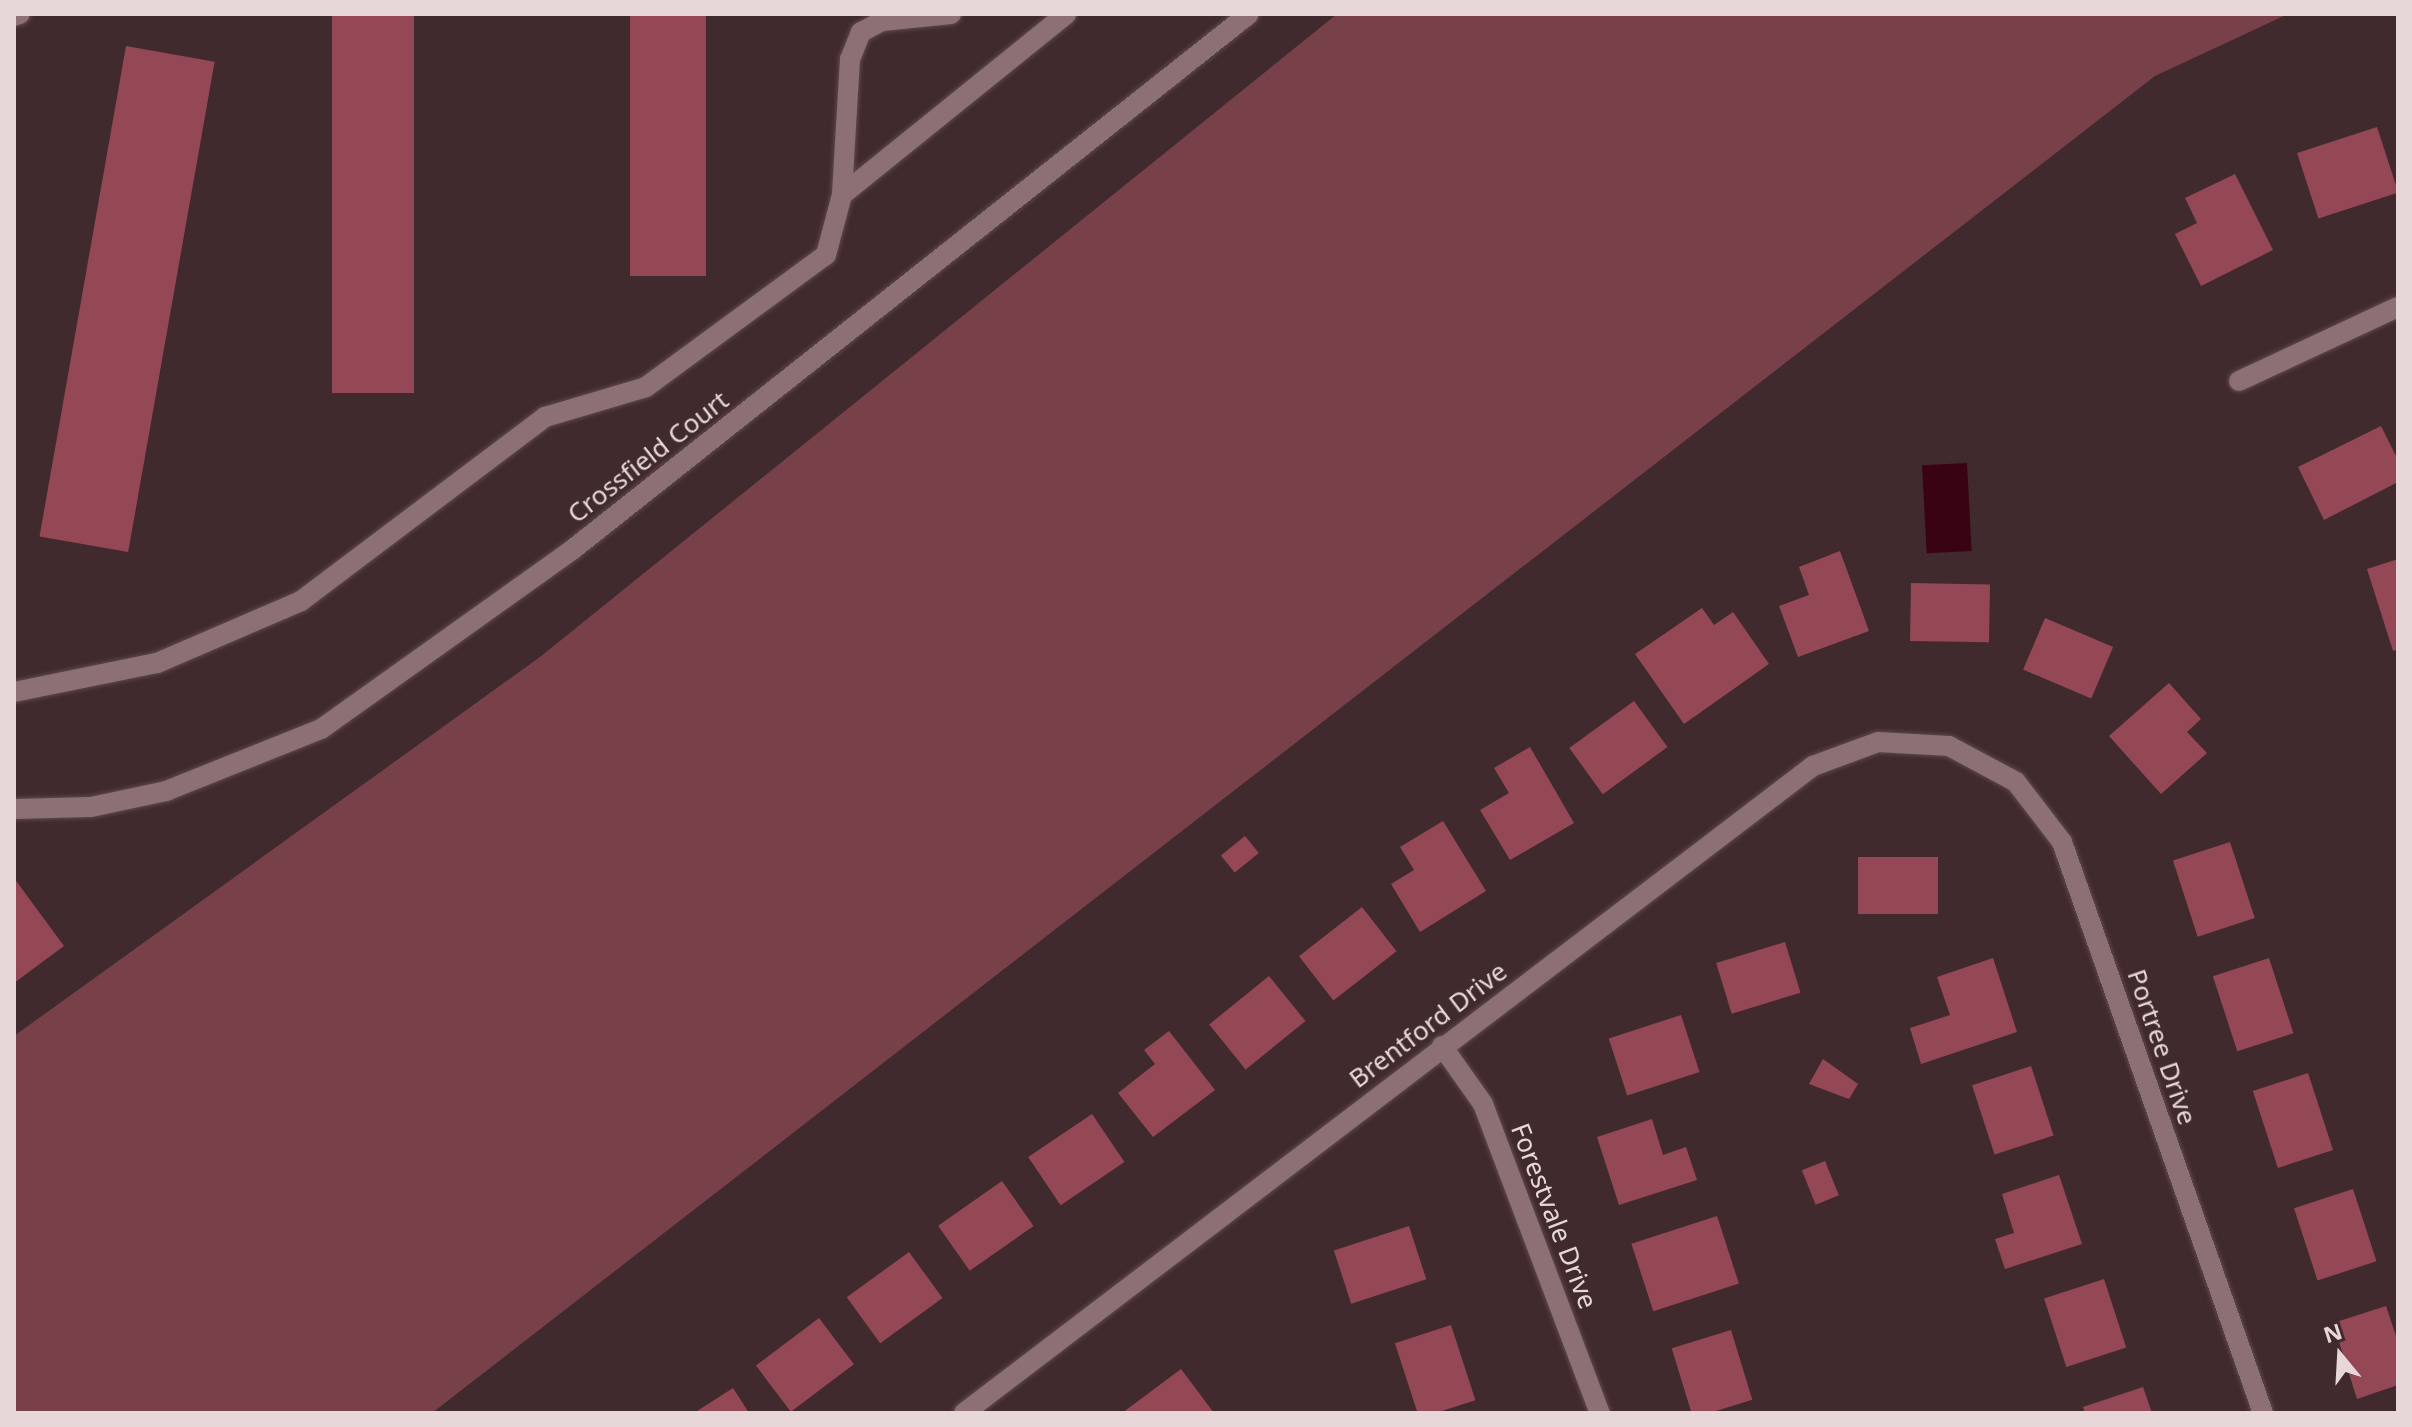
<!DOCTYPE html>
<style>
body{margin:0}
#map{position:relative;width:2412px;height:1427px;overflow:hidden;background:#412a2d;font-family:"Noto Sans",sans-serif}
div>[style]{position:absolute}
.green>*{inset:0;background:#784049}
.water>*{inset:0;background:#390313;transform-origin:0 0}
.building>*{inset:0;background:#944855;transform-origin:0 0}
.roads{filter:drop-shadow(0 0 2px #5d494c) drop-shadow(0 0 2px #5d494c)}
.lane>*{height:20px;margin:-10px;padding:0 10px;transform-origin:10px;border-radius:10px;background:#8c7074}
.street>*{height:20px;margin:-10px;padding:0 10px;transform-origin:10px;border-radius:10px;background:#8c7074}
span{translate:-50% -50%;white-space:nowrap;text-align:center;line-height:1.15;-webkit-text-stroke:6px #412a2d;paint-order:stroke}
.street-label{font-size:26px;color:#e7d7d9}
.frame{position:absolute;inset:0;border:16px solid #e7d7d9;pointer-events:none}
.north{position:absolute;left:2300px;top:1315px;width:80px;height:80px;-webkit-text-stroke:6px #412a2d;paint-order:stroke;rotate:342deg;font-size:22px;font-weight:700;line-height:32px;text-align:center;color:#e7d7d9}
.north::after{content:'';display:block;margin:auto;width:28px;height:36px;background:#e7d7d9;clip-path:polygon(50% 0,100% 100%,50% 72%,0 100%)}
</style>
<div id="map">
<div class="green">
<div style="clip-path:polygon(1337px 14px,2288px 14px,2155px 76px,432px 1413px,14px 1413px,14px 1036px,540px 657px)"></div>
</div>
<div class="water">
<div style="left:1967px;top:463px;width:88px;height:45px;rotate:87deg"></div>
</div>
<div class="building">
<div style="left:332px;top:14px;width:82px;height:379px"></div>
<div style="left:630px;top:14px;width:76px;height:262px"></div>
<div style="left:126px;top:46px;width:90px;height:498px;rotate:10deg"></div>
<div style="left:2377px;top:127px;width:69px;height:84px;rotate:72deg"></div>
<div style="clip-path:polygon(2235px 174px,2273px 250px,2201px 286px,2175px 234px,2197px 223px,2185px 198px)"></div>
<div style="clip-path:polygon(2381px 426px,2398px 460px,2398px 482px,2324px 520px,2298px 467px)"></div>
<div style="clip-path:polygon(1840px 551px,1869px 631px,1798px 657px,1779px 606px,1809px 595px,1799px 567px)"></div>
<div style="clip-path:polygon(2398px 559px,2398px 649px,2393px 651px,2367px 569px)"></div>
<div style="left:1911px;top:583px;width:79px;height:58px;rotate:1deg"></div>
<div style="clip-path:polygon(1702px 608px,1714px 625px,1733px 612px,1769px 664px,1684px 724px,1635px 654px)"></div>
<div style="left:2045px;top:618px;width:74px;height:56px;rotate:23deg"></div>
<div style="clip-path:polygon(2169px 683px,2201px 719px,2187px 732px,2207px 753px,2161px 794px,2109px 736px)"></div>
<div style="left:1634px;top:701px;width:57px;height:80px;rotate:54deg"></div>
<div style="clip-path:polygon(1530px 747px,1574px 823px,1510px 860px,1480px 810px,1509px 793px,1494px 768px)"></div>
<div style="clip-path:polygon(1443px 821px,1486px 891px,1420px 932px,1391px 884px,1414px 870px,1400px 847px)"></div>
<div style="left:1245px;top:836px;width:22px;height:31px;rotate:51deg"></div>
<div style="left:2230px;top:842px;width:80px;height:60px;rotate:72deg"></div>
<div style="left:1858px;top:857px;width:80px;height:57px"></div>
<div style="clip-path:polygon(14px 878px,64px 946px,14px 983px)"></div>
<div style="left:1362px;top:907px;width:56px;height:80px;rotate:52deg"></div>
<div style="left:1785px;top:942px;width:53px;height:72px;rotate:73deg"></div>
<div style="clip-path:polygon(1993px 958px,2017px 1032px,1921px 1064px,1910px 1028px,1950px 1015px,1937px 977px)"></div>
<div style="left:2269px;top:958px;width:79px;height:59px;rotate:72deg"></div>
<div style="left:1269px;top:976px;width:58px;height:77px;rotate:51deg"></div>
<div style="left:1681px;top:1015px;width:60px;height:76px;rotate:72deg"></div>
<div style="clip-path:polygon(1169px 1031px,1215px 1090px,1153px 1137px,1118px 1093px,1155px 1064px,1144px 1050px)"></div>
<div style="clip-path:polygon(1823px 1059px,1858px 1084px,1849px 1099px,1809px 1084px)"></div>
<div style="left:2031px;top:1066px;width:73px;height:62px;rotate:72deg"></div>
<div style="left:2308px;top:1073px;width:81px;height:58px;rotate:72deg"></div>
<div style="left:1092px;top:1114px;width:58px;height:77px;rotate:56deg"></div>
<div style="clip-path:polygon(1652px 1119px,1663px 1155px,1686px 1147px,1697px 1180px,1619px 1205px,1597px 1137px)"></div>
<div style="left:1825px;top:1161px;width:37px;height:25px;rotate:68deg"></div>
<div style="clip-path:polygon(2059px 1175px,2082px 1244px,2005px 1269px,1995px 1239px,2014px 1233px,2002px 1194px)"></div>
<div style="left:1002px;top:1181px;width:55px;height:78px;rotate:55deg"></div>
<div style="left:2353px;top:1189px;width:76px;height:62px;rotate:72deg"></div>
<div style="left:1717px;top:1216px;width:71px;height:90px;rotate:72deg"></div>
<div style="left:1409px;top:1226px;width:56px;height:79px;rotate:72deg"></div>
<div style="left:909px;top:1252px;width:57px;height:77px;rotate:54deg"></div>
<div style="left:2104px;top:1279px;width:72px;height:63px;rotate:72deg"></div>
<div style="clip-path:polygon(2386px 1306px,2398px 1342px,2398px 1385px,2357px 1399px,2333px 1323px)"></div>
<div style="left:819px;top:1318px;width:58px;height:79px;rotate:53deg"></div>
<div style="left:1451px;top:1325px;width:79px;height:59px;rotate:72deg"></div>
<div style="left:1731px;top:1330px;width:73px;height:62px;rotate:73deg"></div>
<div style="clip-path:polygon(1181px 1369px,1214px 1413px,1122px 1413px)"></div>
<div style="clip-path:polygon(2143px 1387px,2152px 1413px,2085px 1413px,2083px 1407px)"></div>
<div style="clip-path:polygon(733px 1388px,749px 1413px,694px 1413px)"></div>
</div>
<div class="roads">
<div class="lane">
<div style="left:951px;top:14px;width:69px;rotate:174.2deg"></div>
<div style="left:882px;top:21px;width:24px;rotate:152deg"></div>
<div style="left:861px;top:32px;width:29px;rotate:112deg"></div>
<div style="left:850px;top:59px;width:136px;rotate:93.4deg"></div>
<div style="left:842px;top:195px;width:288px;rotate:-38.9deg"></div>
<div style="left:14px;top:16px;width:6px;rotate:-18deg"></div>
<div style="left:14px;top:692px;width:146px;rotate:-11.5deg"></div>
<div style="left:157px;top:663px;width:157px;rotate:-23.3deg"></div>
<div style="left:301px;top:601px;width:306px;rotate:-37deg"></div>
<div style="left:545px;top:417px;width:105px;rotate:-16.5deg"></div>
<div style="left:646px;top:387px;width:223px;rotate:-36.3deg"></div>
<div style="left:826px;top:255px;width:62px;rotate:-75.1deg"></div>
<div style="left:14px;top:809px;width:77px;rotate:-1.5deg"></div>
<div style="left:91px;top:807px;width:77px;rotate:-12deg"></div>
<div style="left:166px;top:791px;width:167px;rotate:-21.8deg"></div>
<div style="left:321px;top:729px;width:308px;rotate:-35.5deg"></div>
<div style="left:572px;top:550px;width:863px;rotate:-38.37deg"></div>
</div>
<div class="street">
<div style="left:2239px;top:381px;width:175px;rotate:-25deg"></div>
<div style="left:1442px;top:1046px;width:71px;rotate:54.7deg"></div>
<div style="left:1483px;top:1104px;width:330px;rotate:69.3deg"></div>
<div style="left:964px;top:1413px;width:1067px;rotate:-37.31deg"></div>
<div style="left:1813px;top:766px;width:69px;rotate:-20.3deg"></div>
<div style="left:1878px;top:742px;width:71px;rotate:3.2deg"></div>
<div style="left:1949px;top:746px;width:76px;rotate:28.2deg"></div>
<div style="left:2016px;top:782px;width:76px;rotate:52.5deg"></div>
<div style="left:2062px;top:842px;width:605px;rotate:70.61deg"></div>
</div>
</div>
<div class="street-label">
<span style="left:648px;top:457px;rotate:-38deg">Crossfield Court</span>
<span style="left:1428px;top:1025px;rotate:-37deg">Brentford Drive</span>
<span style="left:2162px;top:1047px;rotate:71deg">Portree Drive</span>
<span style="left:1554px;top:1216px;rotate:69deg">Forestvale Drive</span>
</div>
<div class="frame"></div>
<div class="north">N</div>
</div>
